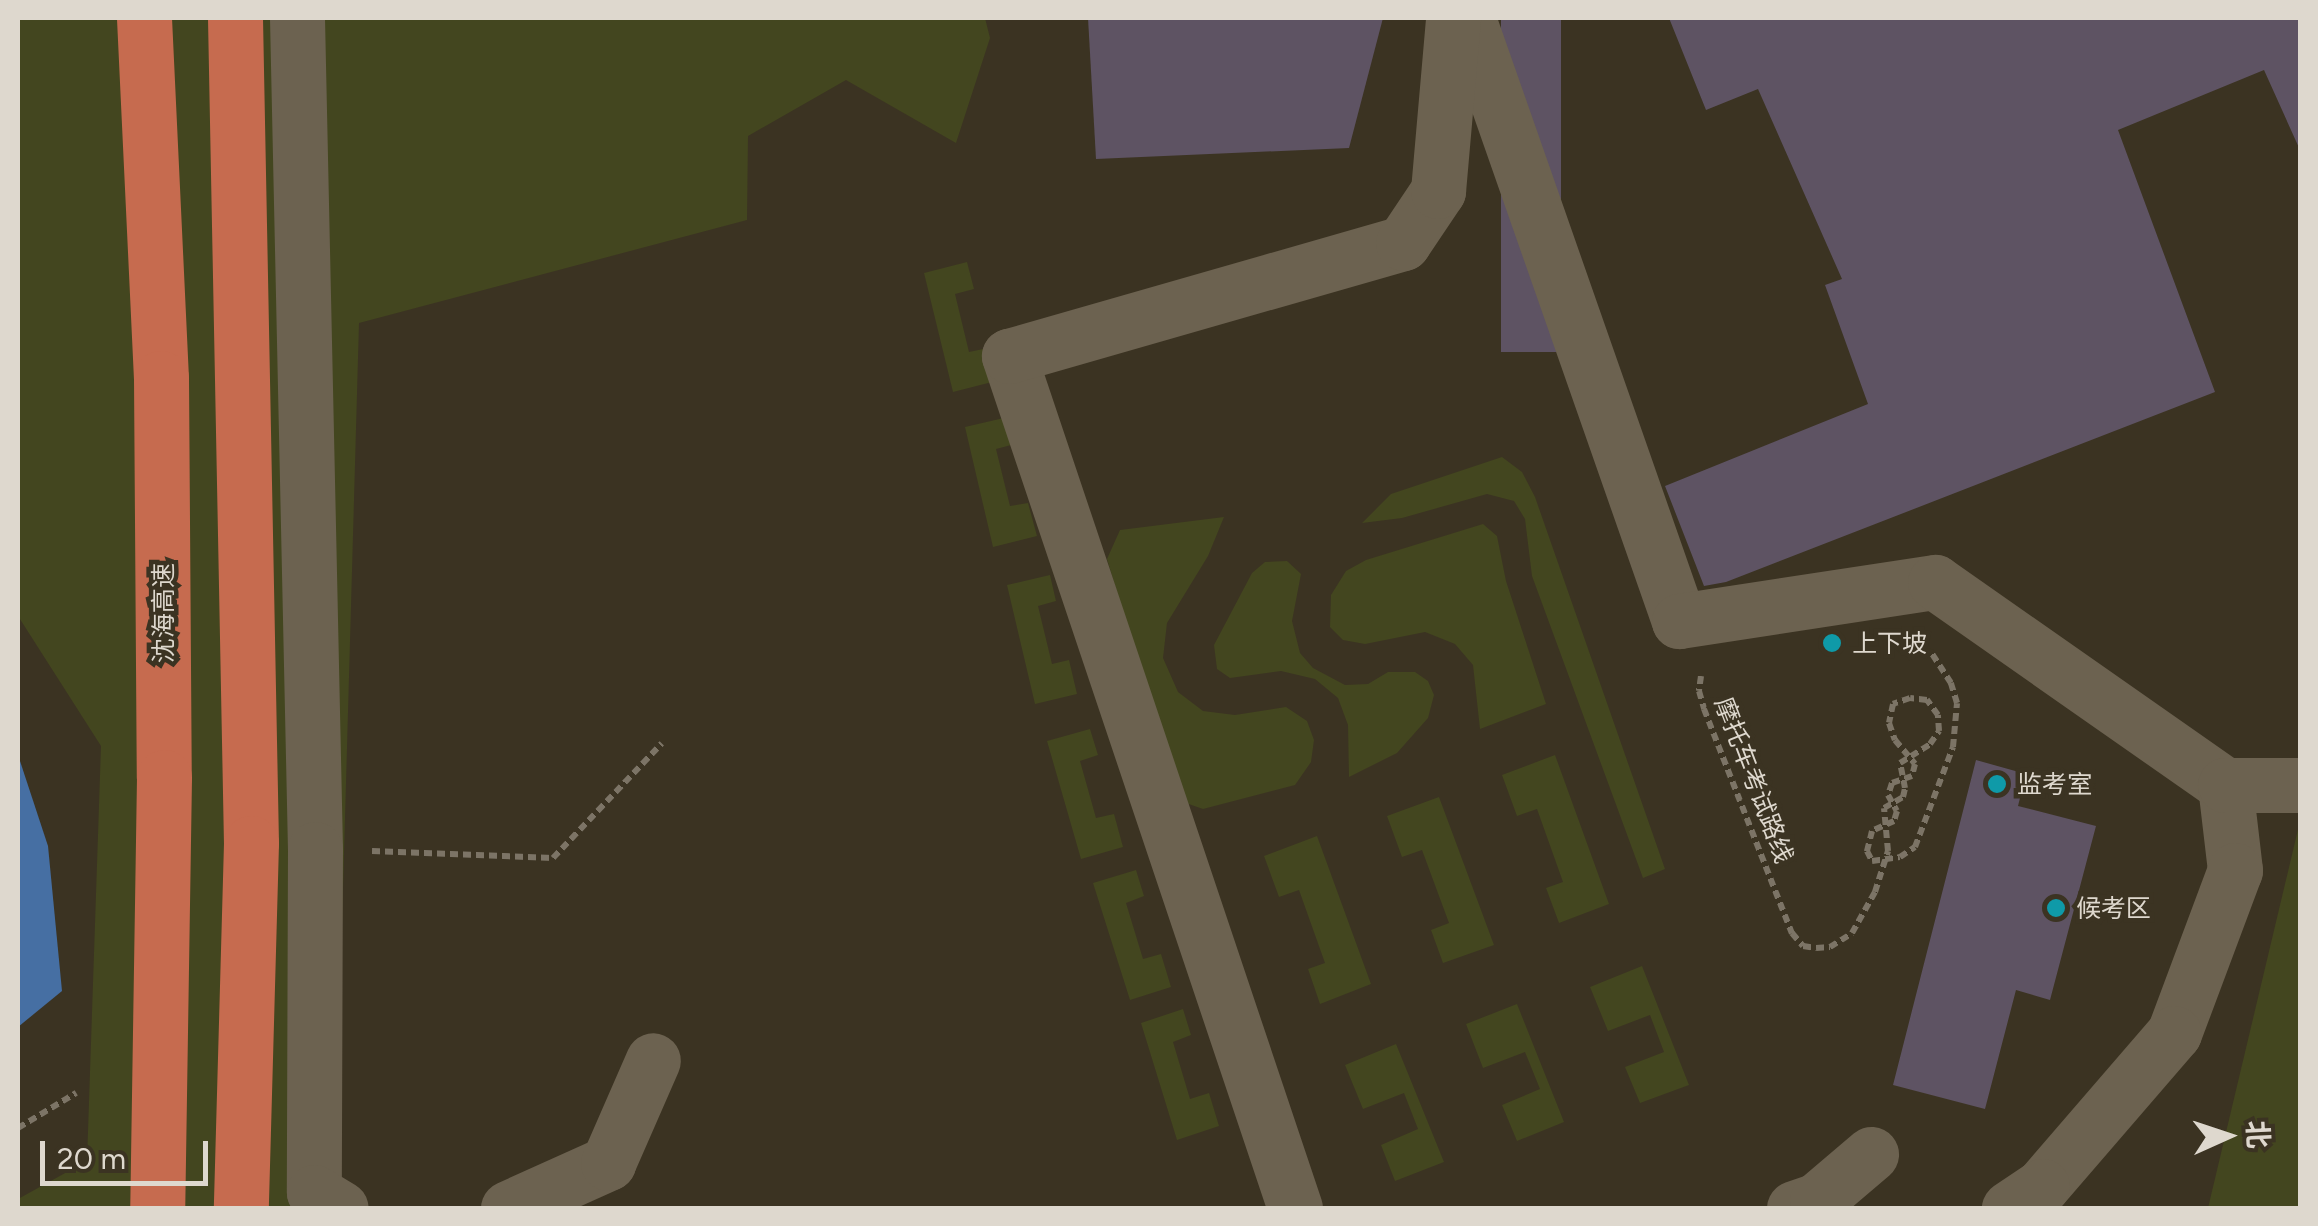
<!DOCTYPE html>
<meta charset="utf-8">
<style>
body{margin:0}
#map{position:relative;width:2318px;height:1226px;overflow:hidden;background:#3b3322;font-family:Figtree,"Noto Sans SC",sans-serif}
div>[style]{position:absolute}
.green>*{inset:0;background:#43461f}
.water>*{inset:0;background:#466fa3}
.building>*{inset:0;background:#5e5363;transform-origin:0 0}
.path>*{height:6px;margin-top:-3px;transform-origin:0;background:repeating-linear-gradient(90deg,#7c7466 0 8px,transparent 0 13px)}
.minor>*{height:55px;margin:-27.5px;padding:0 27.5px;transform-origin:27.5px;border-radius:27.5px;background:#6c6250}
.highway>*{height:55px;margin:-27.5px;padding:0 27.5px;transform-origin:27.5px;border-radius:27.5px;background:#c66b4f}
.dots>*{width:28px;height:28px;translate:-50% -50%;box-sizing:border-box;border:5px solid #3b3322;border-radius:50%}
span{translate:-50% -50%;white-space:nowrap;text-align:center;line-height:1.15;-webkit-text-stroke:9px #3b3322;paint-order:stroke}
.street-label{font-size:25px;color:#ded8ce}
.poi-label{font-size:25px;color:#ded8ce}
.left{translate:0 -50%;text-align:left}
.frame{position:absolute;inset:0;border:20px solid #ded8ce;pointer-events:none}
.north{position:absolute;left:2178px;top:1086px;width:100px;height:100px;-webkit-text-stroke:8px #3b3322;paint-order:stroke;rotate:87deg;font-size:28px;font-weight:700;line-height:40px;text-align:center;color:#ded8ce}
.north::after{content:'';display:block;margin:auto;width:35px;height:45px;background:#ded8ce;clip-path:polygon(50% 0,100% 100%,50% 72%,0 100%)}
.scale{position:absolute;left:40px;top:1141px;width:168px;height:45px;box-sizing:border-box;border:5px solid #ded8ce;border-top:0;padding-left:12px;font-size:30px;line-height:35px;white-space:nowrap;color:#ded8ce;-webkit-text-stroke:8px #3b3322;paint-order:stroke}
</style>
<div id="map">
<div class="green">
<div style="clip-path:polygon(18px 18px,985px 18px,990px 38px,956px 143px,846px 80px,748px 136px,747px 220px,359px 323px,334px 1208px,18px 1208px,18px 1199px,87px 1161px,101px 746px,18px 616px)"></div>
<div style="clip-path:polygon(967px 262px,974px 289px,955px 294px,969px 352px,988px 348px,996px 381px,953px 392px,924px 273px)"></div>
<div style="clip-path:polygon(1008px 417px,1015px 444px,996px 449px,1010px 506px,1028px 503px,1037px 536px,993px 547px,965px 427px)"></div>
<div style="clip-path:polygon(1502px 457px,1522px 472px,1535px 497px,1665px 869px,1643px 878px,1532px 576px,1525px 519px,1514px 501px,1487px 494px,1402px 518px,1362px 523px,1391px 494px)"></div>
<div style="clip-path:polygon(1224px 517px,1208px 556px,1167px 623px,1163px 658px,1178px 692px,1203px 711px,1235px 715px,1286px 707px,1307px 721px,1314px 740px,1311px 762px,1295px 785px,1203px 809px,1180px 801px,1107px 559px,1120px 530px)"></div>
<div style="clip-path:polygon(1483px 524px,1497px 536px,1506px 581px,1546px 704px,1480px 729px,1473px 665px,1455px 644px,1425px 632px,1365px 644px,1343px 640px,1330px 627px,1331px 595px,1346px 571px,1366px 560px)"></div>
<div style="clip-path:polygon(1287px 561px,1301px 574px,1292px 621px,1300px 653px,1313px 668px,1345px 685px,1368px 684px,1388px 672px,1415px 672px,1428px 681px,1434px 695px,1428px 718px,1397px 753px,1349px 777px,1348px 725px,1338px 698px,1315px 679px,1281px 671px,1230px 678px,1217px 669px,1214px 645px,1252px 573px,1265px 562px)"></div>
<div style="clip-path:polygon(1050px 575px,1056px 601px,1038px 606px,1052px 664px,1069px 660px,1077px 694px,1035px 704px,1007px 585px)"></div>
<div style="clip-path:polygon(1090px 729px,1098px 755px,1080px 761px,1096px 818px,1114px 814px,1123px 847px,1081px 859px,1047px 741px)"></div>
<div style="clip-path:polygon(1555px 755px,1609px 904px,1559px 923px,1546px 888px,1563px 882px,1537px 809px,1517px 816px,1502px 775px)"></div>
<div style="clip-path:polygon(1439px 797px,1494px 945px,1443px 963px,1431px 930px,1449px 923px,1422px 850px,1402px 857px,1387px 816px)"></div>
<div style="clip-path:polygon(2300px 821px,2300px 1208px,2208px 1208px)"></div>
<div style="clip-path:polygon(1317px 836px,1371px 984px,1320px 1004px,1308px 969px,1325px 963px,1299px 890px,1279px 897px,1264px 856px)"></div>
<div style="clip-path:polygon(1136px 870px,1144px 896px,1126px 903px,1143px 959px,1161px 954px,1171px 987px,1130px 1000px,1093px 883px)"></div>
<div style="clip-path:polygon(1642px 966px,1689px 1085px,1640px 1103px,1625px 1067px,1664px 1052px,1650px 1015px,1608px 1031px,1590px 987px)"></div>
<div style="clip-path:polygon(1517px 1004px,1564px 1122px,1517px 1141px,1502px 1105px,1540px 1089px,1525px 1052px,1483px 1068px,1466px 1024px)"></div>
<div style="clip-path:polygon(1183px 1009px,1191px 1035px,1173px 1042px,1190px 1099px,1209px 1093px,1219px 1126px,1177px 1140px,1141px 1023px)"></div>
<div style="clip-path:polygon(1396px 1044px,1444px 1162px,1395px 1181px,1381px 1145px,1418px 1129px,1404px 1093px,1363px 1109px,1345px 1065px)"></div>
</div>
<div class="water">
<div style="clip-path:polygon(18px 755px,48px 846px,62px 991px,18px 1027px)"></div>
</div>
<div class="building">
<div style="clip-path:polygon(1088px 18px,1383px 18px,1349px 148px,1096px 159px)"></div>
<div style="left:1501px;top:18px;width:60px;height:334px"></div>
<div style="clip-path:polygon(1669px 18px,2300px 18px,2300px 150px,2264px 70px,2118px 130px,2215px 392px,1726px 582px,1704px 586px,1665px 486px,1868px 404px,1825px 285px,1842px 279px,1758px 89px,1706px 110px)"></div>
<div style="clip-path:polygon(1976px 760px,2026px 774px,2018px 806px,2096px 826px,2050px 1000px,2016px 990px,1985px 1109px,1893px 1085px)"></div>
</div>
<div class="path">
<div style="left:1701px;top:676px;width:15px;rotate:98deg"></div>
<div style="left:1699px;top:691px;width:19px;rotate:74deg"></div>
<div style="left:1704px;top:709px;width:241px;rotate:68.6deg"></div>
<div style="left:1792px;top:933px;width:17px;rotate:50deg"></div>
<div style="left:1803px;top:946px;width:13px;rotate:9deg"></div>
<div style="left:1816px;top:948px;width:14px;rotate:-4deg"></div>
<div style="left:1830px;top:947px;width:26px;rotate:-32deg"></div>
<div style="left:1852px;top:933px;width:47px;rotate:-60.7deg"></div>
<div style="left:1875px;top:892px;width:43px;rotate:-72.4deg"></div>
<div style="left:1888px;top:851px;width:43px;rotate:-95.3deg"></div>
<div style="left:1884px;top:808px;width:22px;rotate:-30deg"></div>
<div style="left:1903px;top:797px;width:9px;rotate:-77deg"></div>
<div style="left:1905px;top:788px;width:25px;rotate:-101deg"></div>
<div style="left:1900px;top:763px;width:36px;rotate:-32deg"></div>
<div style="left:1930px;top:744px;width:16px;rotate:-55deg"></div>
<div style="left:1939px;top:731px;width:16px;rotate:-94deg"></div>
<div style="left:1938px;top:715px;width:19px;rotate:-126deg"></div>
<div style="left:1927px;top:700px;width:17px;rotate:-173deg"></div>
<div style="left:1910px;top:698px;width:18px;rotate:161deg"></div>
<div style="left:1893px;top:704px;width:19px;rotate:102deg"></div>
<div style="left:1889px;top:723px;width:18px;rotate:71deg"></div>
<div style="left:1895px;top:740px;width:31px;rotate:50deg"></div>
<div style="left:1915px;top:764px;width:12px;rotate:104deg"></div>
<div style="left:1912px;top:776px;width:21px;rotate:161deg"></div>
<div style="left:1892px;top:783px;width:13px;rotate:108deg"></div>
<div style="left:1888px;top:795px;width:18px;rotate:61deg"></div>
<div style="left:1897px;top:811px;width:10px;rotate:107deg"></div>
<div style="left:1894px;top:821px;width:24px;rotate:156deg"></div>
<div style="left:1872px;top:831px;width:21px;rotate:104deg"></div>
<div style="left:1867px;top:851px;width:11px;rotate:63deg"></div>
<div style="left:1872px;top:861px;width:28px;rotate:-8deg"></div>
<div style="left:1900px;top:857px;width:18px;rotate:-34deg"></div>
<div style="left:1915px;top:847px;width:107px;rotate:-69.2deg"></div>
<div style="left:1953px;top:747px;width:44px;rotate:-84.8deg"></div>
<div style="left:1957px;top:703px;width:21px;rotate:-107deg"></div>
<div style="left:1951px;top:683px;width:38px;rotate:-123deg"></div>
<div style="left:372px;top:851px;width:181px;rotate:2.2deg"></div>
<div style="left:553px;top:858px;width:158px;rotate:-46.5deg"></div>
<div style="left:18px;top:1128px;width:68px;rotate:-31.1deg"></div>
</div>
<div class="minor">
<div style="left:297px;top:18px;width:831px;rotate:88.76deg"></div>
<div style="left:315px;top:849px;width:343px;rotate:90.2deg"></div>
<div style="left:314px;top:1192px;width:31px;rotate:31deg"></div>
<div style="left:1468px;top:18px;width:639px;rotate:70.71deg"></div>
<div style="left:1679px;top:621px;width:259px;rotate:-8.7deg"></div>
<div style="left:1935px;top:582px;width:354px;rotate:35deg"></div>
<div style="left:2225px;top:785px;width:86px;rotate:83.3deg"></div>
<div style="left:2235px;top:870px;width:174px;rotate:110.5deg"></div>
<div style="left:2174px;top:1033px;width:202px;rotate:130.8deg"></div>
<div style="left:2042px;top:1186px;width:40px;rotate:146deg"></div>
<div style="left:2225px;top:785px;width:75px"></div>
<div style="left:508px;top:1208px;width:110px;rotate:-24.2deg"></div>
<div style="left:608px;top:1163px;width:112px;rotate:-66.4deg"></div>
<div style="left:1295px;top:1208px;width:899px;rotate:-108.56deg"></div>
<div style="left:1009px;top:356px;width:410px;rotate:-16deg"></div>
<div style="left:1403px;top:243px;width:63px;rotate:-56.1deg"></div>
<div style="left:1438px;top:191px;width:174px;rotate:-85deg"></div>
<div style="left:1794px;top:1208px;width:24px;rotate:-19deg"></div>
<div style="left:1817px;top:1200px;width:71px;rotate:-40.4deg"></div>
</div>
<div class="highway">
<div style="left:144px;top:18px;width:360px;rotate:87.3deg"></div>
<div style="left:161px;top:378px;width:399px;rotate:89.6deg"></div>
<div style="left:164px;top:777px;width:431px;rotate:90.9deg"></div>
<div style="left:235px;top:18px;width:825px;rotate:88.89deg"></div>
<div style="left:251px;top:843px;width:365px;rotate:91.6deg"></div>
</div>
<div class="dots">
<div style="left:1832px;top:643px;background:#0f9aa8"></div>
<div style="left:1997px;top:784px;background:#0f9aa8"></div>
<div style="left:2056px;top:908px;background:#0f9aa8"></div>
</div>
<div class="street-label">
<span style="left:163px;top:613px;rotate:-90deg">沈海高速</span>
<span style="left:1754px;top:780px;rotate:69deg">摩托车考试路线</span>
</div>
<div class="poi-label">
<span class="left" style="left:1852px;top:643px">上下坡</span>
<span class="left" style="left:2017px;top:784px">监考室</span>
<span class="left" style="left:2076px;top:908px">候考区</span>
</div>
<div class="frame"></div>
<div class="north">北</div>
<div class="scale">20 m</div>
</div>
